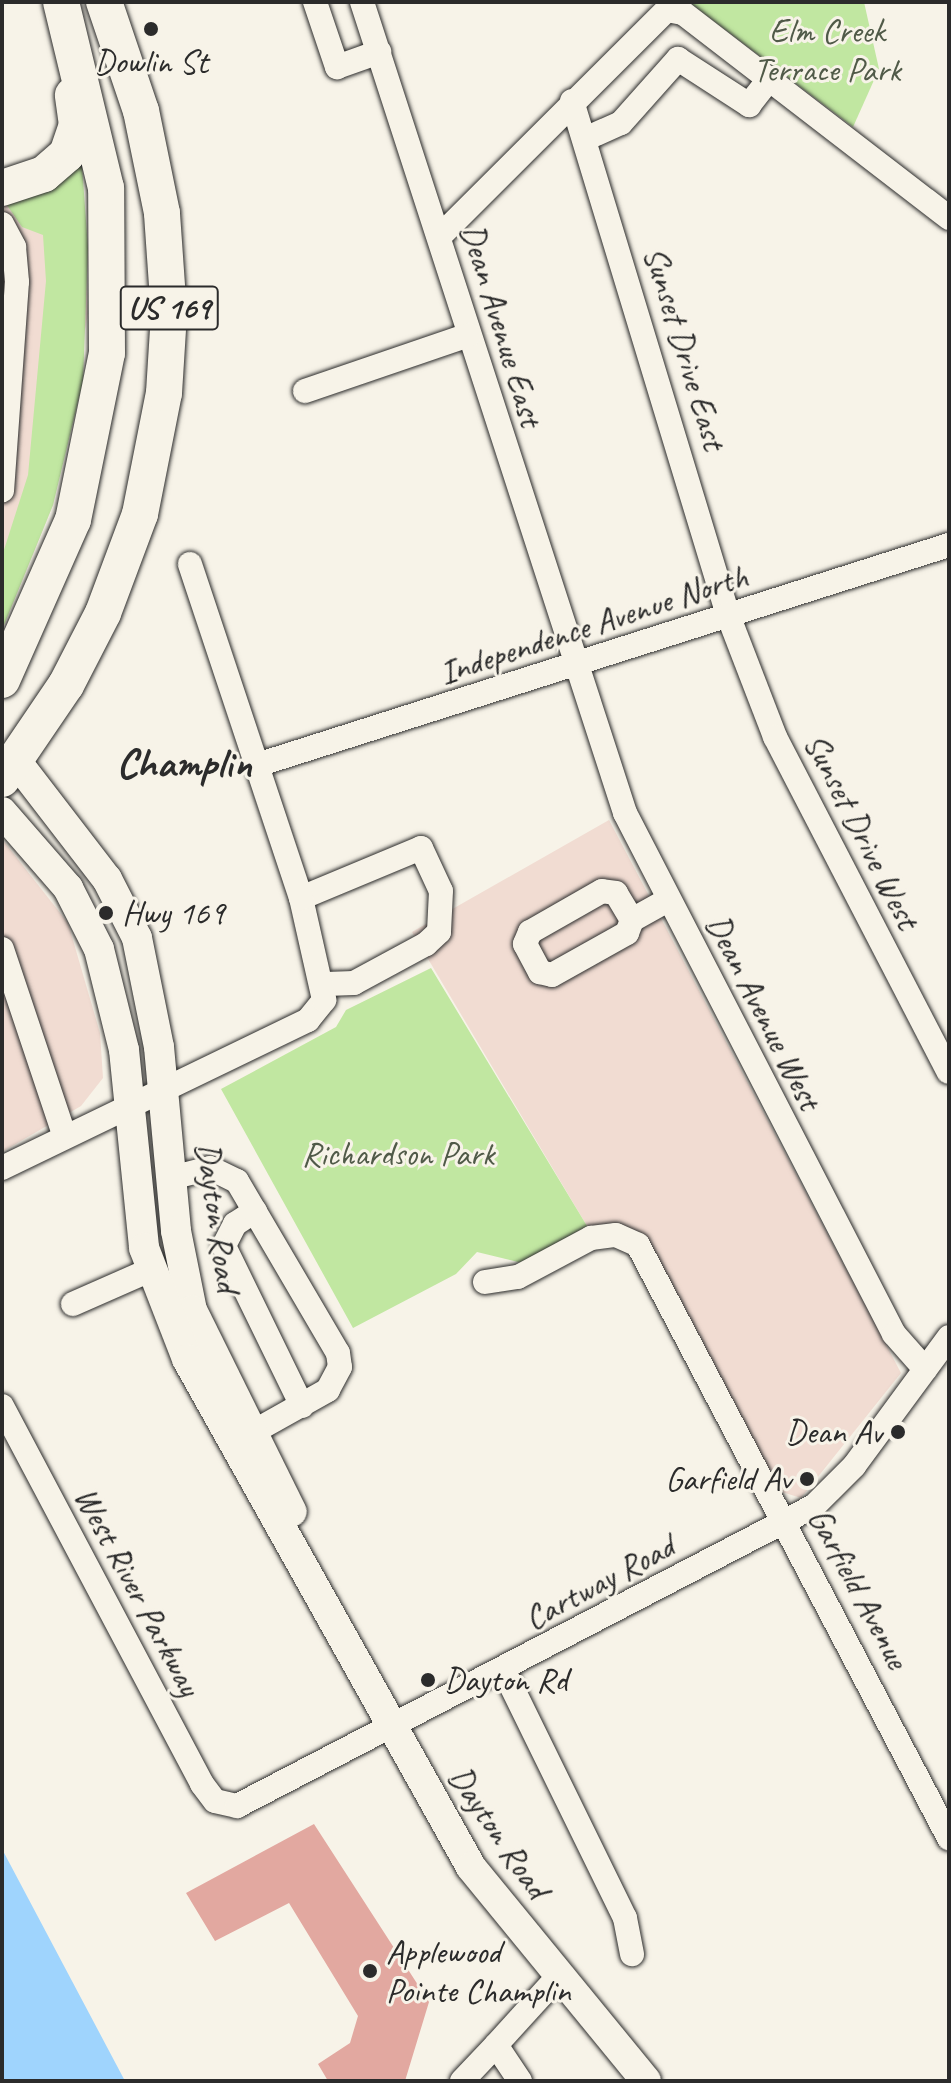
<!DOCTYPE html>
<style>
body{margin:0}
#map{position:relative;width:951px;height:2083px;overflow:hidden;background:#f7f3e8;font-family:Caveat,sans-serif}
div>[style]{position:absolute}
.built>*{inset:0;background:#f1dcd2}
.green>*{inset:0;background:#c1e7a1}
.water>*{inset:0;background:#9fd4fd}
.building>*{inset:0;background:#e2a8a0}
.roads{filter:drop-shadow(0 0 2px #2b2b2b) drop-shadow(0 0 2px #2b2b2b)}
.minor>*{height:24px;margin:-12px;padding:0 12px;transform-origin:12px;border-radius:12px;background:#f7f3e8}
.major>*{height:30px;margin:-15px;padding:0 15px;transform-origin:15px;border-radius:15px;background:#f7f3e8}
.highway>*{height:36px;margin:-18px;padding:0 18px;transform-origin:18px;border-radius:18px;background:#f7f3e8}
.dots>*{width:22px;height:22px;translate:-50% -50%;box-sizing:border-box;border:4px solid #f7f3e8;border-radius:50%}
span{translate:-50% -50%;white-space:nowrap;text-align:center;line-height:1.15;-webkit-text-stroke:6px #f7f3e8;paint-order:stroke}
.shield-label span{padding:2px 6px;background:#f7f3e8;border:2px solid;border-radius:6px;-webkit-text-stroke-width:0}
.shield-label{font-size:32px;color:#2b2b2b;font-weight:700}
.park-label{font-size:34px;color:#505a48}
.poi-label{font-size:34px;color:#2b2b2b}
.left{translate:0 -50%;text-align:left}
.right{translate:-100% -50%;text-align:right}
.street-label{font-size:34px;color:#2b2b2b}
.district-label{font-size:42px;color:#2b2b2b;font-weight:700}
.frame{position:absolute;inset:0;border:4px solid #2b2b2b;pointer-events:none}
</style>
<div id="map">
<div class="built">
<div style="clip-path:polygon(82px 166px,88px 314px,53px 505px,2px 630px,2px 198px)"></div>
<div style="clip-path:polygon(609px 820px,901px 1373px,801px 1498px,779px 1491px,623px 1226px,587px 1226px,412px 932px)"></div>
<div style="clip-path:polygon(2px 839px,68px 923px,100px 1033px,103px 1078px,81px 1106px,2px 1152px)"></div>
</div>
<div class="green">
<div style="clip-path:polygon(689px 2px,864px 2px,879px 69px,853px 127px)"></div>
<div style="clip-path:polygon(82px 166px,88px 248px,83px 381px,53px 505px,2px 630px,2px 556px,28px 475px,46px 281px,43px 235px,22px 227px,2px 198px)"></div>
<div style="clip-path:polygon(431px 968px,587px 1226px,522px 1263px,477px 1252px,456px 1274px,353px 1328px,221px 1089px,336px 1027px,346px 1010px)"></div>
</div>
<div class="water">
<div style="clip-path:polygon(2px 1849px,46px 1932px,125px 2081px,2px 2081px)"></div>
</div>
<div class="building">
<div style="clip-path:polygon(314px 1824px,429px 2002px,405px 2081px,328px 2081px,318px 2064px,350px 2043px,358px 2016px,289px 1903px,215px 1941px,186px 1893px)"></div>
</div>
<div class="roads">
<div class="minor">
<div style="left:315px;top:2px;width:69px;rotate:71.3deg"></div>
<div style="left:337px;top:67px;width:45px;rotate:-19.7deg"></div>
<div style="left:362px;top:2px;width:853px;rotate:72.03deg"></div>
<div style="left:625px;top:813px;width:586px;rotate:62.69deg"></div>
<div style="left:894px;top:1334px;width:47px;rotate:48.5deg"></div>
<div style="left:572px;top:101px;width:537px;rotate:73.12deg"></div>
<div style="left:728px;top:615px;width:131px;rotate:68.9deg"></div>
<div style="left:775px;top:737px;width:377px;rotate:62.6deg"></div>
<div style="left:585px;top:139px;width:39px;rotate:-24deg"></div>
<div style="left:621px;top:123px;width:86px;rotate:-48.3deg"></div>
<div style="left:678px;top:59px;width:85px;rotate:32.9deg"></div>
<div style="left:749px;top:105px;width:33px;rotate:-52deg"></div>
<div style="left:2px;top:224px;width:26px;rotate:62deg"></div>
<div style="left:14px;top:247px;width:35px;rotate:85deg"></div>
<div style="left:17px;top:282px;width:209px;rotate:94.1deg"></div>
<div style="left:440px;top:236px;width:320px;rotate:-44.9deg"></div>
<div style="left:667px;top:10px;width:16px;rotate:11deg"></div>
<div style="left:683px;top:13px;width:336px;rotate:37.6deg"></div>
<div style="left:305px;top:391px;width:173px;rotate:-18.9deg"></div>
<div style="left:257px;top:765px;width:726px;rotate:-17.64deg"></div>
<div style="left:301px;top:898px;width:130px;rotate:-22.6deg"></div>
<div style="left:421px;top:848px;width:47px;rotate:65.1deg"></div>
<div style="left:441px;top:891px;width:41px;rotate:92.8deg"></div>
<div style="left:439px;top:932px;width:18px;rotate:137deg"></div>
<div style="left:426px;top:944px;width:82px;rotate:151.6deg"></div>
<div style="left:354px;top:983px;width:28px;rotate:178deg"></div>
<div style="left:632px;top:920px;width:31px;rotate:-121deg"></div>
<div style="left:616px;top:893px;width:14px;rotate:-172deg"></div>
<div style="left:602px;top:891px;width:83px;rotate:150.3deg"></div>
<div style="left:530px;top:932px;width:13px;rotate:113deg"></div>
<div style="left:525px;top:944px;width:32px;rotate:62deg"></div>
<div style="left:540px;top:972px;width:12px;rotate:14deg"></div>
<div style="left:552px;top:975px;width:86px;rotate:-29.2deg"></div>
<div style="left:627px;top:933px;width:14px;rotate:-69deg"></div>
<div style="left:632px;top:920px;width:41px;rotate:-29.1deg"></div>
<div style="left:2px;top:949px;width:198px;rotate:71.5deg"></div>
<div style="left:2px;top:1168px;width:340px;rotate:-25.8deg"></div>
<div style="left:308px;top:1020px;width:26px;rotate:-51deg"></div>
<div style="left:324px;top:1000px;width:105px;rotate:-102.7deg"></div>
<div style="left:301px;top:898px;width:352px;rotate:-108.4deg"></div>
<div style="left:171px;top:1178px;width:40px;rotate:-14.4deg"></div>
<div style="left:210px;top:1168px;width:30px;rotate:26deg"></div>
<div style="left:237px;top:1181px;width:199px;rotate:59.6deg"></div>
<div style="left:338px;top:1353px;width:14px;rotate:82deg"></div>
<div style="left:340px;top:1367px;width:26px;rotate:118deg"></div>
<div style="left:328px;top:1390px;width:104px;rotate:150.7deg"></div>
<div style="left:255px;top:1211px;width:24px;rotate:147deg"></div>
<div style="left:235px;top:1224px;width:25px;rotate:117deg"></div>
<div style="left:224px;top:1246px;width:178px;rotate:64deg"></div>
<div style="left:485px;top:1282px;width:33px;rotate:-9deg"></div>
<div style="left:518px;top:1277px;width:83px;rotate:-28.1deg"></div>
<div style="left:591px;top:1238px;width:25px;rotate:-7deg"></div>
<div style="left:616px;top:1235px;width:24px;rotate:24deg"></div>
<div style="left:638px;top:1245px;width:670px;rotate:62.33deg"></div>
<div style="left:73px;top:1304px;width:84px;rotate:-23.8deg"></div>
<div style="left:2px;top:1406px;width:428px;rotate:62.1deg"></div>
<div style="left:202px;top:1784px;width:21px;rotate:53deg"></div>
<div style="left:215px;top:1801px;width:23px;rotate:13deg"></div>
<div style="left:237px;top:1806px;width:650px;rotate:-27.47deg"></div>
<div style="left:814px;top:1506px;width:57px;rotate:-45deg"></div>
<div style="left:854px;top:1466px;width:160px;rotate:-53.6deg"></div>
<div style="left:504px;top:1671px;width:275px;rotate:63.9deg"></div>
<div style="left:625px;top:1918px;width:37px;rotate:79deg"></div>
<div style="left:462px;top:2081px;width:50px;rotate:-46.6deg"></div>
<div style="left:520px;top:2081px;width:43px;rotate:-123.7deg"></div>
<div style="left:496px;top:2045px;width:91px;rotate:-47.7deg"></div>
</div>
<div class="major">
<div style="left:16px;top:761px;width:149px;rotate:52.4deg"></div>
<div style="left:107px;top:879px;width:66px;rotate:63deg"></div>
<div style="left:137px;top:938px;width:111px;rotate:78.6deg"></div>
<div style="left:159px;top:1047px;width:185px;rotate:84.7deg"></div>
<div style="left:176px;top:1231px;width:81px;rotate:78.6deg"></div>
<div style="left:192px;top:1310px;width:225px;rotate:63.7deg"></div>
<div style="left:2px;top:812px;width:101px;rotate:49deg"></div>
<div style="left:68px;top:888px;width:68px;rotate:63.1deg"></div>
<div style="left:99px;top:949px;width:104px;rotate:76.1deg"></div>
<div style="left:124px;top:1050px;width:199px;rotate:84.2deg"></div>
<div style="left:144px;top:1248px;width:119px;rotate:68.8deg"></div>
<div style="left:187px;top:1359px;width:582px;rotate:60.79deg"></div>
<div style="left:471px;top:1867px;width:276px;rotate:50.7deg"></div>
</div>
<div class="highway">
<div style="left:2px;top:188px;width:44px;rotate:-18.4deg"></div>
<div style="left:44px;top:174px;width:30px;rotate:-41deg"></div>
<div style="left:67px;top:154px;width:31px;rotate:-71deg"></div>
<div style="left:77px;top:125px;width:30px;rotate:-98deg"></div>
<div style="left:2px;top:680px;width:175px;rotate:-66.1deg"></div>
<div style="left:73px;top:520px;width:170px;rotate:-78.5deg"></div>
<div style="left:107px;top:353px;width:165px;rotate:-90.3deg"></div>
<div style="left:106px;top:188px;width:191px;rotate:-103.6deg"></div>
<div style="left:2px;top:779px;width:114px;rotate:-55.8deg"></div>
<div style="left:66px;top:685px;width:81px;rotate:-62.8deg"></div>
<div style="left:103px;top:613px;width:106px;rotate:-69.5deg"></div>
<div style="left:140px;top:514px;width:123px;rotate:-78.8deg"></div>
<div style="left:164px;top:393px;width:79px;rotate:-86.4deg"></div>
<div style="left:169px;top:314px;width:101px;rotate:-94deg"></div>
<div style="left:162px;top:213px;width:104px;rotate:-101.6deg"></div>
<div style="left:141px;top:111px;width:115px;rotate:-108.7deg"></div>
</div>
</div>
<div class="dots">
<div style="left:151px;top:29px;background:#2b2b2b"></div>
<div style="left:106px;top:913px;background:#2b2b2b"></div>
<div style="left:898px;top:1432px;background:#2b2b2b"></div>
<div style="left:807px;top:1479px;background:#2b2b2b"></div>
<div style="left:428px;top:1680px;background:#2b2b2b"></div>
<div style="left:370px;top:1971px;background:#2b2b2b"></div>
</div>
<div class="shield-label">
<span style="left:169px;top:308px">US 169</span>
</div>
<div class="park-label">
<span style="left:827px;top:50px">Elm Creek<br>Terrace Park</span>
<span style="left:398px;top:1154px">Richardson Park</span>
</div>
<div class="poi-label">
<span style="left:151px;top:62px">Dowlin St</span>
<span class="left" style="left:122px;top:913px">Hwy 169</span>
<span class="right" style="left:882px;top:1432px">Dean Av</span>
<span class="right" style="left:791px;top:1479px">Garfield Av</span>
<span class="left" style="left:444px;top:1680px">Dayton Rd</span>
<span class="left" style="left:386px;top:1971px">Applewood<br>Pointe Champlin</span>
</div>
<div class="street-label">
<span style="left:502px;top:325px;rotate:73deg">Dean Avenue East</span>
<span style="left:685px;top:348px;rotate:73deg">Sunset Drive East</span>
<span style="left:593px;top:624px;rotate:-18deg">Independence Avenue North</span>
<span style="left:862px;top:831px;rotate:63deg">Sunset Drive West</span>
<span style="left:764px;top:1012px;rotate:63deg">Dean Avenue West</span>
<span style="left:218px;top:1217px;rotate:82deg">Dayton Road</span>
<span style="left:599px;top:1582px;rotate:-28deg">Cartway Road</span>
<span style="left:859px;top:1588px;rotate:62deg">Garfield Avenue</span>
<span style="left:138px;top:1591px;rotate:62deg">West River Parkway</span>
<span style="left:499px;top:1832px;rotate:56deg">Dayton Road</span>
</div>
<div class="district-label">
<span style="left:184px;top:764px">Champlin</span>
</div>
<div class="frame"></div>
</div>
